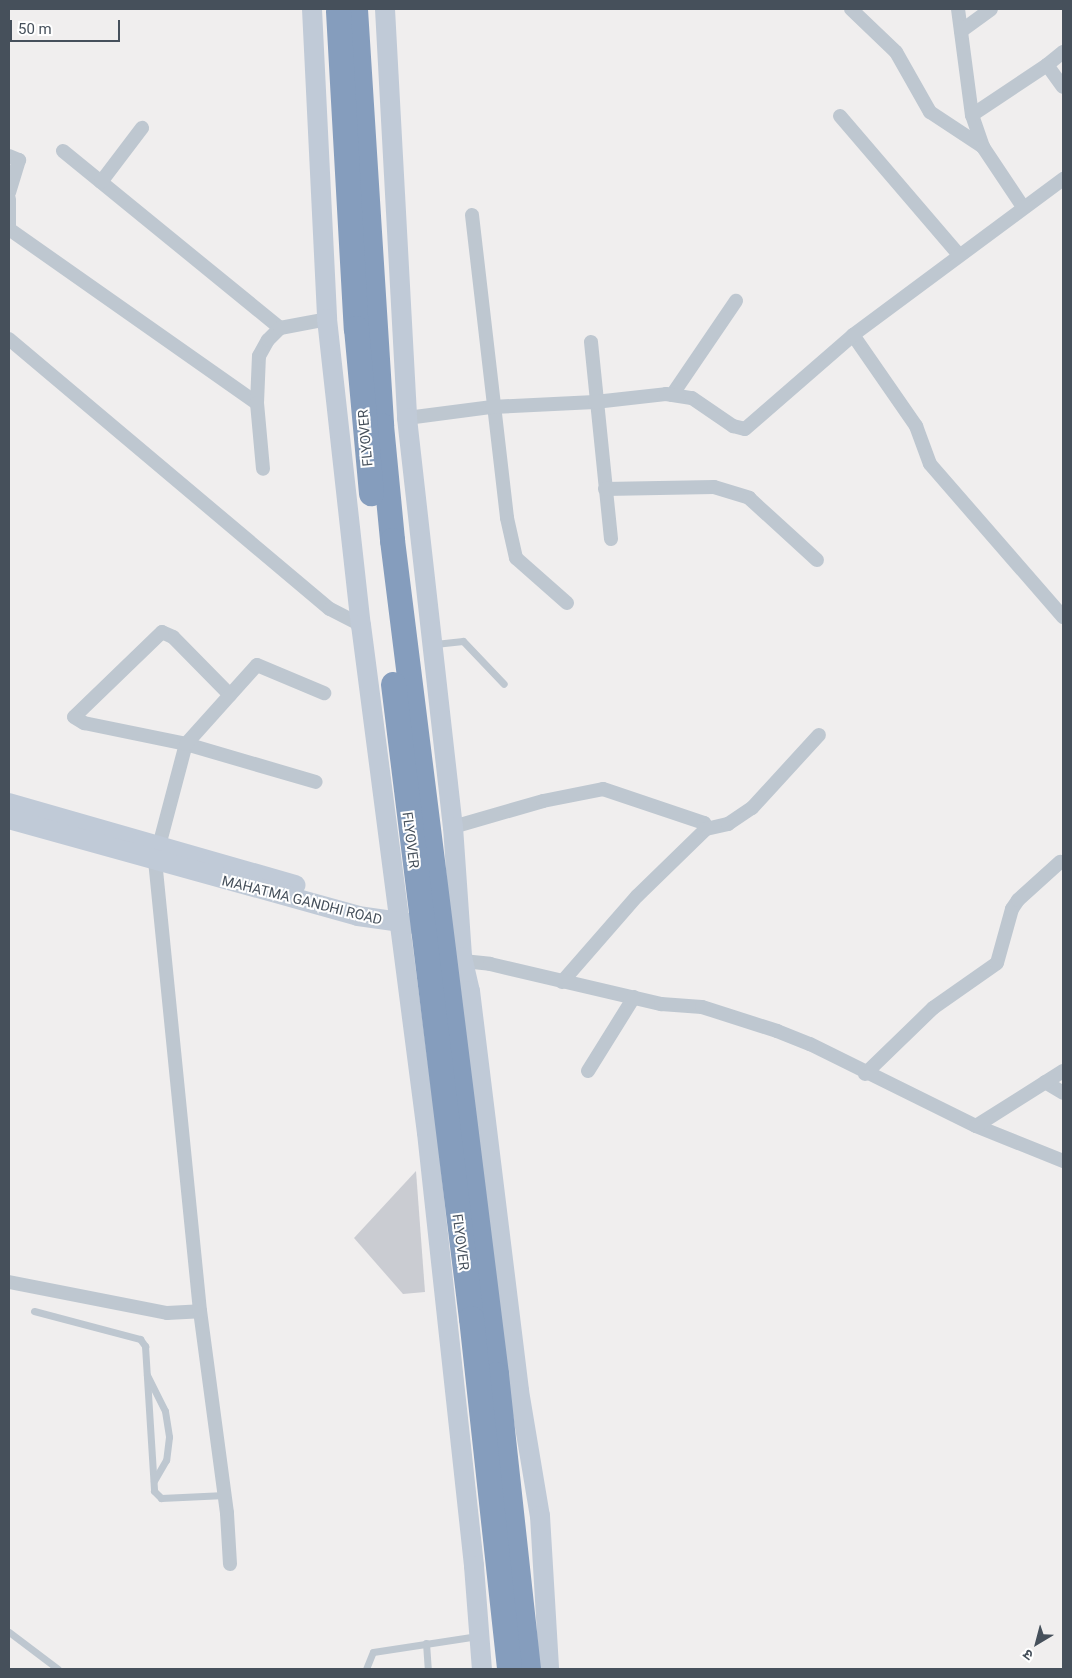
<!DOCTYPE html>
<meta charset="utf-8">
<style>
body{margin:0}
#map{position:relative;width:1072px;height:1678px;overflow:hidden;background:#f0eeee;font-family:Roboto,"Noto Sans Devanagari",sans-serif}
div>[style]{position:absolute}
.building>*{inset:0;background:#caccd2}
.lane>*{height:7px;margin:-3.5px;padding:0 3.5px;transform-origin:3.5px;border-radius:3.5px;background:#bec7d0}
.street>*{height:14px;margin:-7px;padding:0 7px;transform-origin:7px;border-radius:7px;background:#bec7d0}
.secondary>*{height:20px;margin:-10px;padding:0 10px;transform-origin:10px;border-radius:10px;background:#c0cad7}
.highway>*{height:25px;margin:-12.5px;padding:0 12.5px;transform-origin:12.5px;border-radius:12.5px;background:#859dbd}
span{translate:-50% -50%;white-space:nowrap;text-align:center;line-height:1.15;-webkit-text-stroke:4px #fff;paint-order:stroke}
.street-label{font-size:14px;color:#46505b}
.frame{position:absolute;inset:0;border:10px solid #46505b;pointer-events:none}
.north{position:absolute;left:1012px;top:1618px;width:50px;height:50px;-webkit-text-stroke:4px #fff;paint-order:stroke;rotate:217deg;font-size:14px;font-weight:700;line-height:20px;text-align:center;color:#46505b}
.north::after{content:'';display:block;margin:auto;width:18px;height:22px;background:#46505b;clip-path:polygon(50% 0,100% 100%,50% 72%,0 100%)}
.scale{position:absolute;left:10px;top:20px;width:110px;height:22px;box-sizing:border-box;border:2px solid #46505b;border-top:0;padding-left:6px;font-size:15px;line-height:18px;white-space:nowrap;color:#46505b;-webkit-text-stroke:4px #fff;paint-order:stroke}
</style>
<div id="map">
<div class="building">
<div style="clip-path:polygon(416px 1171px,425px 1292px,403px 1294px,354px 1238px)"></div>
</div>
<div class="lane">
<div style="left:435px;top:644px;width:28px;rotate:-6deg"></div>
<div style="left:463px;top:641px;width:59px;rotate:46.4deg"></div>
<div style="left:34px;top:1311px;width:110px;rotate:14.8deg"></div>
<div style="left:140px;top:1339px;width:9px;rotate:54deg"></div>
<div style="left:145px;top:1346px;width:145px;rotate:86.4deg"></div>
<div style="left:154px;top:1491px;width:10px;rotate:45deg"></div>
<div style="left:161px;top:1498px;width:64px;rotate:-2.7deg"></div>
<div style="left:147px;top:1375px;width:40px;rotate:63.4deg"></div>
<div style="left:165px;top:1411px;width:26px;rotate:81deg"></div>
<div style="left:169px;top:1437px;width:23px;rotate:97deg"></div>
<div style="left:166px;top:1460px;width:24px;rotate:120deg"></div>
<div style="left:9px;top:1632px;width:61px;rotate:37.1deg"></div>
<div style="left:426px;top:1643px;width:26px;rotate:86deg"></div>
<div style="left:366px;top:1669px;width:18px;rotate:-68deg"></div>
<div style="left:373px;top:1652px;width:106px;rotate:-8.7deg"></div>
</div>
<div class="street">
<div style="left:851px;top:9px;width:62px;rotate:43.7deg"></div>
<div style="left:896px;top:52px;width:69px;rotate:60.5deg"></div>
<div style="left:930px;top:112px;width:64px;rotate:33.4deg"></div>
<div style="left:958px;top:9px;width:107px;rotate:82.5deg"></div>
<div style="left:972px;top:115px;width:34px;rotate:71deg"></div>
<div style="left:983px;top:147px;width:72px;rotate:56.3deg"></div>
<div style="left:961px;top:31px;width:37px;rotate:-36deg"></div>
<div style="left:1047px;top:65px;width:21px;rotate:-39deg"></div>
<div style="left:972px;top:115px;width:90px;rotate:-33.7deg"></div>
<div style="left:1047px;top:65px;width:27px;rotate:54deg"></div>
<div style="left:840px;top:116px;width:183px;rotate:49.4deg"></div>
<div style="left:63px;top:151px;width:280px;rotate:39.2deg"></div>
<div style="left:9px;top:156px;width:11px;rotate:22deg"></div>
<div style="left:19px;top:160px;width:34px;rotate:107deg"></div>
<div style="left:101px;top:182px;width:68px;rotate:-52.8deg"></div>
<div style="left:9px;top:199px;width:30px;rotate:90deg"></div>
<div style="left:9px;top:229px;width:303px;rotate:35.1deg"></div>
<div style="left:257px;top:403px;width:47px;rotate:-87.6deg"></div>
<div style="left:259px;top:356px;width:18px;rotate:-61deg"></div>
<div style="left:268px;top:340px;width:17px;rotate:-45deg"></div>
<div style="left:280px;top:328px;width:48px;rotate:-10.8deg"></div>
<div style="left:472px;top:215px;width:305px;rotate:83.4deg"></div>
<div style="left:507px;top:518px;width:41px;rotate:77.3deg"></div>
<div style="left:516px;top:558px;width:68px;rotate:41.4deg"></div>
<div style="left:853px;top:335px;width:111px;rotate:55.3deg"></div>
<div style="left:916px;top:426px;width:40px;rotate:69.8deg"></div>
<div style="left:930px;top:464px;width:203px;rotate:49deg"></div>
<div style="left:9px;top:339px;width:419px;rotate:40.1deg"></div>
<div style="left:330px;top:609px;width:35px;rotate:27deg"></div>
<div style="left:591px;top:342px;width:198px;rotate:84.2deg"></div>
<div style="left:672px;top:395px;width:114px;rotate:-55.8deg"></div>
<div style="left:257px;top:403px;width:66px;rotate:84.8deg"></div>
<div style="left:407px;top:418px;width:86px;rotate:-7.4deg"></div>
<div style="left:492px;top:407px;width:103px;rotate:-2.8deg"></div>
<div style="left:595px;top:402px;width:71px;rotate:-6.4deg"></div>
<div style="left:666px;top:394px;width:26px;rotate:9deg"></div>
<div style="left:692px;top:398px;width:50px;rotate:34.3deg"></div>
<div style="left:733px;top:426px;width:12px;rotate:14deg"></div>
<div style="left:745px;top:429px;width:143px;rotate:-41deg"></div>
<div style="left:853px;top:335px;width:262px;rotate:-36.6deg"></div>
<div style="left:605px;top:489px;width:109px;rotate:-1.1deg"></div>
<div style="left:714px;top:487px;width:37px;rotate:17deg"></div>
<div style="left:749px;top:498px;width:92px;rotate:42.4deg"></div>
<div style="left:230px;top:695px;width:81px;rotate:-134.5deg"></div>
<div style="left:173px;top:637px;width:12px;rotate:-156deg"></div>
<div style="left:162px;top:632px;width:122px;rotate:136deg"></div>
<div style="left:74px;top:717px;width:12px;rotate:31deg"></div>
<div style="left:84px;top:723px;width:104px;rotate:11.6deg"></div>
<div style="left:186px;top:744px;width:135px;rotate:16.3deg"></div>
<div style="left:453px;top:827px;width:94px;rotate:-16.1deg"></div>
<div style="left:543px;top:801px;width:61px;rotate:-11.3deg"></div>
<div style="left:603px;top:789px;width:107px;rotate:18.6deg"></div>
<div style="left:704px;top:823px;width:6px;rotate:72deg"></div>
<div style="left:706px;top:829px;width:96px;rotate:135.8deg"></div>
<div style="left:637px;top:896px;width:114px;rotate:131.1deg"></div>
<div style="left:706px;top:829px;width:23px;rotate:-13deg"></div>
<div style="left:728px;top:824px;width:29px;rotate:-34deg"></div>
<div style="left:752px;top:808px;width:99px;rotate:-47.5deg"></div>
<div style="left:463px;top:961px;width:27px;rotate:6deg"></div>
<div style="left:490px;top:964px;width:176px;rotate:13.2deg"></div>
<div style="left:661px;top:1004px;width:41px;rotate:4.2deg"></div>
<div style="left:702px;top:1007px;width:79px;rotate:17.7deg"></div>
<div style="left:777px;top:1031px;width:35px;rotate:22deg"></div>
<div style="left:810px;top:1044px;width:185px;rotate:26.3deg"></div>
<div style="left:976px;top:1126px;width:94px;rotate:21.9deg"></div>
<div style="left:588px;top:1071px;width:87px;rotate:-58.1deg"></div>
<div style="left:865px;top:1074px;width:95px;rotate:-44.1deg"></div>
<div style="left:933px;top:1008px;width:78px;rotate:-35.1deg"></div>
<div style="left:997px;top:963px;width:56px;rotate:-74.5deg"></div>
<div style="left:1012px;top:909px;width:11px;rotate:-56deg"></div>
<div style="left:1018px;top:900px;width:57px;rotate:-42.1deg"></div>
<div style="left:1045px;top:1082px;width:21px;rotate:31deg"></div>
<div style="left:976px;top:1126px;width:103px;rotate:-32.3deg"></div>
<div style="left:9px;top:1282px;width:161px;rotate:11.1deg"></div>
<div style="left:167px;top:1313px;width:33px;rotate:-3deg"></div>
<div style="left:230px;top:1564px;width:51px;rotate:-93.4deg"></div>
<div style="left:227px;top:1513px;width:204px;rotate:-97.6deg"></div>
<div style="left:200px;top:1311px;width:452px;rotate:-95.7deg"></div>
<div style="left:155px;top:861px;width:121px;rotate:-75.2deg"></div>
<div style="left:186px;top:744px;width:106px;rotate:-48.1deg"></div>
<div style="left:257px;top:665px;width:73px;rotate:22.7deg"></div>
</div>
<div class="secondary">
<div style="left:312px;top:9px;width:310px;rotate:87.2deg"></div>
<div style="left:327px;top:319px;width:308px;rotate:83.7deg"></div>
<div style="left:361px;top:625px;width:512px;rotate:82.6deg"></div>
<div style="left:427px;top:1133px;width:436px;rotate:83.8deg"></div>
<div style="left:474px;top:1566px;width:103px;rotate:85.6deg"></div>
<div style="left:385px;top:9px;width:410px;rotate:86.9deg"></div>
<div style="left:407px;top:418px;width:412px;rotate:83.6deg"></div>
<div style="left:453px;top:827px;width:130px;rotate:86deg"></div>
<div style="left:462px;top:957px;width:35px;rotate:77deg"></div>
<div style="left:470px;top:991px;width:403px;rotate:83deg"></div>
<div style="left:519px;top:1391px;width:127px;rotate:80.5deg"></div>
<div style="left:540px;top:1516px;width:153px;rotate:86.6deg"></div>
<div style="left:9px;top:803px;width:298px;rotate:16deg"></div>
<div style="left:9px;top:819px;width:362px;rotate:15.5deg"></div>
<div style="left:358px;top:916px;width:58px;rotate:8deg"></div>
</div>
<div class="highway">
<div style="left:355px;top:9px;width:417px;rotate:86.4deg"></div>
<div style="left:381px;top:425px;width:116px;rotate:84.5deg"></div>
<div style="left:392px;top:540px;width:840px;rotate:82.89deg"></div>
<div style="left:496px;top:1374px;width:297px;rotate:83.8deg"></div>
<div style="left:338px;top:11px;width:318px;rotate:86.8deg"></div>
<div style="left:356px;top:328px;width:166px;rotate:84.8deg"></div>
<div style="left:393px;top:684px;width:639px;rotate:82.99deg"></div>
<div style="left:471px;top:1318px;width:353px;rotate:83.8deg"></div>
</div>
<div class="street-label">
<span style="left:365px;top:438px;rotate:-95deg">FLYOVER</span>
<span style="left:411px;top:840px;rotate:83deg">FLYOVER</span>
<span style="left:302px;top:900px;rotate:14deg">MAHATMA GANDHI ROAD</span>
<span style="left:461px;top:1242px;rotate:83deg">FLYOVER</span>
</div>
<div class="frame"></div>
<div class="north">उ</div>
<div class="scale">50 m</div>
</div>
